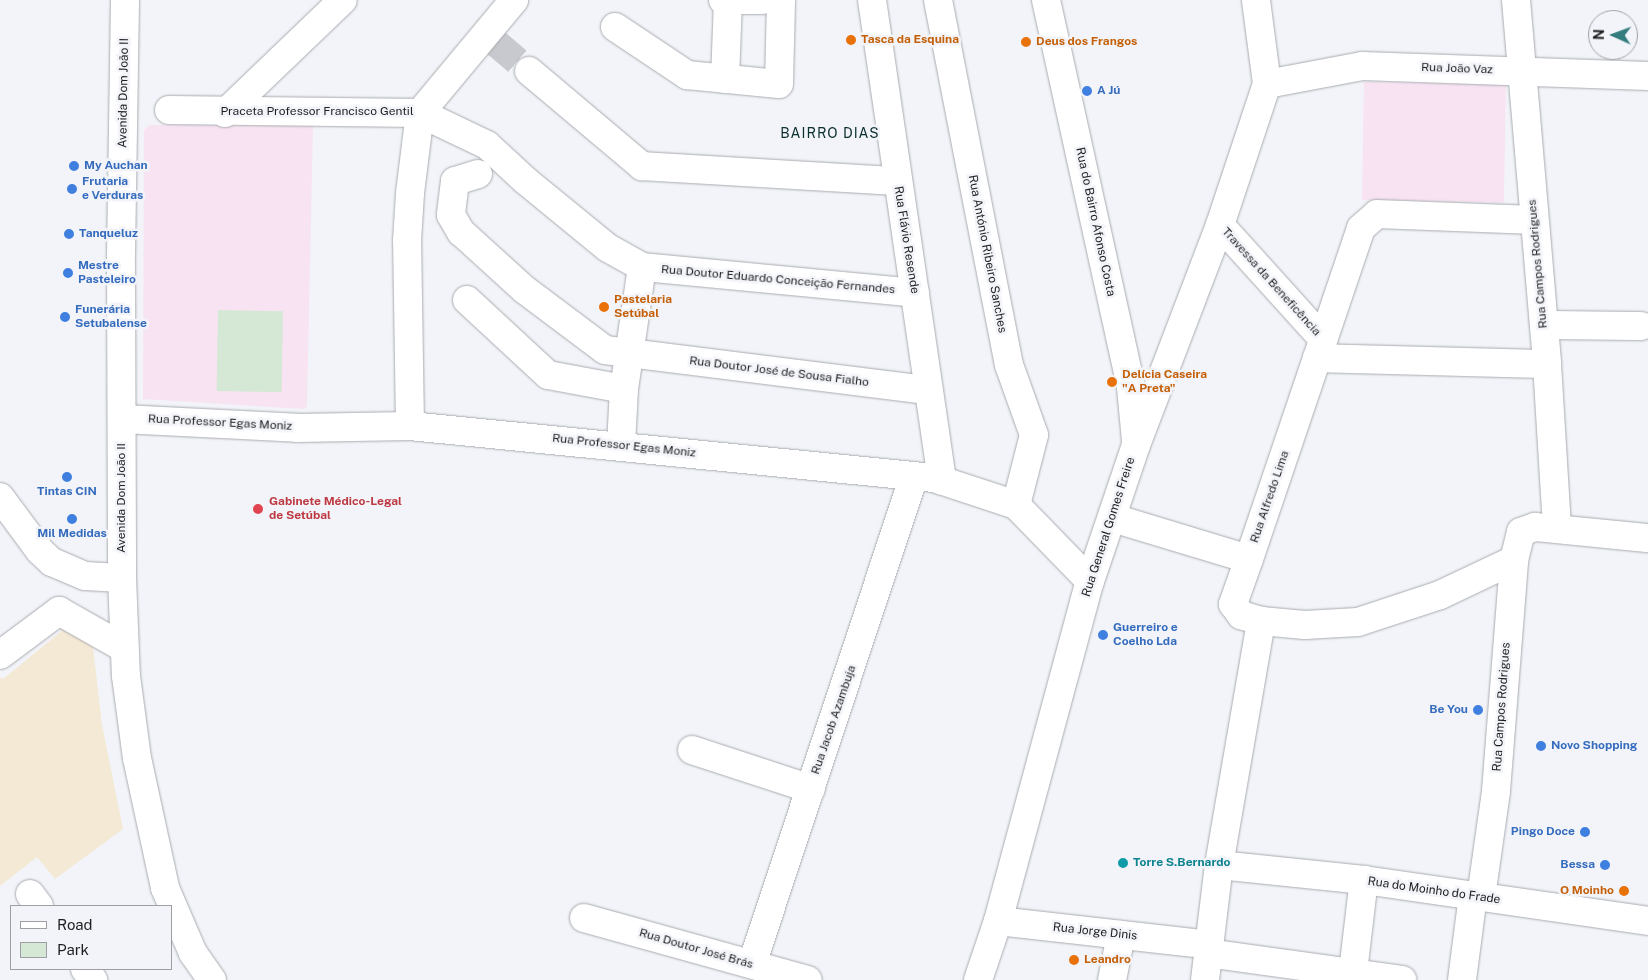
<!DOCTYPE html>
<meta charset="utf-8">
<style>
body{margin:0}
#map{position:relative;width:1648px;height:980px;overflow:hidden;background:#f2f4f9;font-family:"Public Sans",sans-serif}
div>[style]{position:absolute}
.industrial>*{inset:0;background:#f4e9d4}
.education>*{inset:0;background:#f8e3f2;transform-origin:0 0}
.green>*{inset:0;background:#d5e8d5;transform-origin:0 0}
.minor-tunnel>*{height:28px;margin-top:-14px;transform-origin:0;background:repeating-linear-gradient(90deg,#c8c9ce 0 28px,transparent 0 42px)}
.roads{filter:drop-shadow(0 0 1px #a8abaf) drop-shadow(0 0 1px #a8abaf)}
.minor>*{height:28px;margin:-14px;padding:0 14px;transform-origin:14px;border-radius:14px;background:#fff}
.major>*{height:28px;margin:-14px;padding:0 14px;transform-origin:14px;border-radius:14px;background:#fff}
.dots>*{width:14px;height:14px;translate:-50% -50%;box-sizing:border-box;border:2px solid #f2f4f9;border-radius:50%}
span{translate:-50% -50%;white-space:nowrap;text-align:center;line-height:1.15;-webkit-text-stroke:5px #f2f4f9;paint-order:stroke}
.food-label{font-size:12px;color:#c56008;font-weight:700}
.left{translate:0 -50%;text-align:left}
.right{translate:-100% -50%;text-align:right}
.street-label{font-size:12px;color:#1e1f20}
.shop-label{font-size:12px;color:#366cbe;font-weight:700}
.health-label{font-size:12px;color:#be3a42;font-weight:700}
.culture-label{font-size:12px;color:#0d838f;font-weight:700}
.neighbourhood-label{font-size:14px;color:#0b2f2f;letter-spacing:1px}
.legend{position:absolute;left:10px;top:905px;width:162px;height:65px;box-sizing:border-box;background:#f2f4f9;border:1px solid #9d9fa2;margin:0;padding:6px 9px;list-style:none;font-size:15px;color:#1e1f20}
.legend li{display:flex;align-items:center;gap:10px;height:25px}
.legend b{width:25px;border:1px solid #9d9fa2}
.north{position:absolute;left:1588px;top:10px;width:50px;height:50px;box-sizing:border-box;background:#f2f4f9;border:1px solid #9d9fa2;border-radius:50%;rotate:272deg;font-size:14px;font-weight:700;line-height:20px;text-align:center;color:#1e1f20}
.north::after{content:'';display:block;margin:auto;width:18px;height:22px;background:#347d7e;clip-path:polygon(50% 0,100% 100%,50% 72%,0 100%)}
</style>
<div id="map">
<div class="industrial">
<div style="clip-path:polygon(64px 629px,93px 647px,102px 725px,123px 829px,55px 879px,37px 857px,0 886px,0 677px,3px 679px)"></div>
</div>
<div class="education">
<div style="left:1364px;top:82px;width:142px;height:118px;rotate:1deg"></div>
<div style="clip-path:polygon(149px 125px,313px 126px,307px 406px,304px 409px,143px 399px,144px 130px)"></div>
</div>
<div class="green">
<div style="left:218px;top:310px;width:65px;height:81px;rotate:1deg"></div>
</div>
<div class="minor-tunnel">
<div style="left:496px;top:43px;width:43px;rotate:40.3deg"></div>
</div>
<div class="roads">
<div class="minor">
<div style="left:723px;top:0;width:39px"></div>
<div style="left:872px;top:0;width:486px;rotate:81.7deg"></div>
<div style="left:938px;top:0;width:372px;rotate:79deg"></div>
<div style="left:1009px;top:365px;width:74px;rotate:70.3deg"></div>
<div style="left:1034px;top:435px;width:72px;rotate:104.4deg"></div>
<div style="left:1046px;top:0;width:397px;rotate:77.6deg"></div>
<div style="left:1131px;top:388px;width:53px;rotate:84.6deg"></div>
<div style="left:1516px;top:0;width:365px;rotate:85.1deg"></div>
<div style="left:1547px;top:364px;width:165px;rotate:86.5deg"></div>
<div style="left:615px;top:27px;width:87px;rotate:33.7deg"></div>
<div style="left:687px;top:75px;width:92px;rotate:5.6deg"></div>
<div style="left:779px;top:84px;width:84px;rotate:-88.6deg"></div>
<div style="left:529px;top:71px;width:148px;rotate:40.1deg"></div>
<div style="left:642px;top:166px;width:254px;rotate:3.4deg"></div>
<div style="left:725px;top:79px;width:77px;rotate:-87.8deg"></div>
<div style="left:1267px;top:84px;width:97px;rotate:-10.7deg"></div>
<div style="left:1362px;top:66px;width:286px;rotate:2deg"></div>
<div style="left:169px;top:110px;width:251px;rotate:0.7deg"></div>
<div style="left:420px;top:113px;width:74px;rotate:25.5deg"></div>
<div style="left:487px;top:145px;width:53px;rotate:42.7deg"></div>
<div style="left:526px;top:181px;width:106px;rotate:39.3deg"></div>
<div style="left:608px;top:248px;width:39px;rotate:29deg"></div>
<div style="left:642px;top:267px;width:123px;rotate:98.4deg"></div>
<div style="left:624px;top:389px;width:56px;rotate:93.1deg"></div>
<div style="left:225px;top:113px;width:163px;rotate:-43.8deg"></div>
<div style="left:420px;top:113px;width:147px;rotate:-50.2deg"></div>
<div style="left:478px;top:174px;width:24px;rotate:163deg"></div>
<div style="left:455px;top:181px;width:34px;rotate:97deg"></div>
<div style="left:451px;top:215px;width:20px;rotate:60deg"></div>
<div style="left:461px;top:232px;width:86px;rotate:42.2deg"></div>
<div style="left:525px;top:290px;width:100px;rotate:36.9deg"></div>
<div style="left:605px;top:350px;width:325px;rotate:7.1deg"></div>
<div style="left:1220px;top:225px;width:154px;rotate:47.9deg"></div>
<div style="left:642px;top:267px;width:274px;rotate:5.4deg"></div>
<div style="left:467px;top:300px;width:110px;rotate:42.8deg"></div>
<div style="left:548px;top:375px;width:77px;rotate:10.4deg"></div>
<div style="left:1544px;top:325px;width:97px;rotate:0.6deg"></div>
<div style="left:1317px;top:358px;width:230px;rotate:1.5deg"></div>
<div style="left:122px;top:419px;width:175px;rotate:2.9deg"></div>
<div style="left:297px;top:428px;width:113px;rotate:-1deg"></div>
<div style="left:410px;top:426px;width:527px;rotate:5.67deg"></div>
<div style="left:934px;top:478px;width:86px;rotate:18.2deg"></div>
<div style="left:1016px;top:505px;width:106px;rotate:45.8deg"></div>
<div style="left:410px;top:426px;width:185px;rotate:-90.9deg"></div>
<div style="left:407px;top:241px;width:48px;rotate:-86.4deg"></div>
<div style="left:410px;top:193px;width:81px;rotate:-82.9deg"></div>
<div style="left:0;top:497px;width:67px;rotate:53.5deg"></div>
<div style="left:40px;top:551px;width:16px;rotate:43deg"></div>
<div style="left:52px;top:562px;width:36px;rotate:23deg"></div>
<div style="left:85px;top:576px;width:37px;rotate:3deg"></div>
<div style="left:1113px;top:518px;width:142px;rotate:16.8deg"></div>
<div style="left:1249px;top:559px;width:349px;rotate:-71.3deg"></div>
<div style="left:1361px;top:228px;width:21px;rotate:-41deg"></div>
<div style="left:1377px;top:214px;width:157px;rotate:2.2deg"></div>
<div style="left:1249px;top:559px;width:48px;rotate:109.6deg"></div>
<div style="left:1233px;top:604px;width:14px;rotate:54deg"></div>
<div style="left:1241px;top:615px;width:21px;rotate:17deg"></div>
<div style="left:1261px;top:621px;width:44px;rotate:5.2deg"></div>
<div style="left:1305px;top:625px;width:53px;rotate:-3.2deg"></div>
<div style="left:1358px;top:622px;width:86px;rotate:-18.2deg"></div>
<div style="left:1440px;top:595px;width:82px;rotate:-25.3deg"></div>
<div style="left:0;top:655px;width:74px;rotate:-36.7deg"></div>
<div style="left:59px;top:611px;width:75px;rotate:29.6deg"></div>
<div style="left:692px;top:750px;width:125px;rotate:18.1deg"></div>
<div style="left:1219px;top:865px;width:146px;rotate:5.9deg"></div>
<div style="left:1364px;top:880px;width:287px;rotate:8.2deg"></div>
<div style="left:30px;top:894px;width:15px;rotate:53deg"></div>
<div style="left:1481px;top:897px;width:107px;rotate:-81.9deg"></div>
<div style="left:1496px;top:791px;width:232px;rotate:-85.5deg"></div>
<div style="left:1514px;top:560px;width:29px;rotate:-76deg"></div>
<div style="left:1521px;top:532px;width:15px;rotate:-20deg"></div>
<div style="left:1535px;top:527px;width:114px;rotate:5.6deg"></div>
<div style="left:584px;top:918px;width:232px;rotate:15.5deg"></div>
<div style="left:998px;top:921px;width:196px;rotate:6.4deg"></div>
<div style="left:1222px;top:955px;width:182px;rotate:7.9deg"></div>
<div style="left:752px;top:964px;width:514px;rotate:-71.64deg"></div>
<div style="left:85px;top:969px;width:14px;rotate:54deg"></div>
<div style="left:978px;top:980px;width:62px;rotate:-71.3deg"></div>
<div style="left:998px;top:921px;width:352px;rotate:-74.9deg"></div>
<div style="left:1090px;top:581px;width:144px;rotate:-71.3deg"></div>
<div style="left:1136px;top:445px;width:235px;rotate:-69.1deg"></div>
<div style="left:1220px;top:225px;width:149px;rotate:-71.6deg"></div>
<div style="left:1267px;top:84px;width:85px;rotate:-97.5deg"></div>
<div style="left:1112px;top:980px;width:46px;rotate:-78.7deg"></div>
<div style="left:1205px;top:980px;width:116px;rotate:-83.1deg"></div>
<div style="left:1219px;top:865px;width:248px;rotate:-80.2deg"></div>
<div style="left:1352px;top:980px;width:101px;rotate:-83.2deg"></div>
<div style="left:1462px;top:980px;width:86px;rotate:-82.6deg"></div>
</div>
<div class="major">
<div style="left:125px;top:0;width:269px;rotate:90.9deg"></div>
<div style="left:121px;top:269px;width:309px;rotate:89.8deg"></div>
<div style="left:122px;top:578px;width:98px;rotate:87.7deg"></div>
<div style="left:126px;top:676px;width:83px;rotate:82.4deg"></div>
<div style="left:137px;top:758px;width:133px;rotate:77.8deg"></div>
<div style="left:165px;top:888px;width:71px;rotate:66.7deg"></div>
<div style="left:193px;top:953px;width:33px;rotate:55deg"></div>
</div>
</div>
<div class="dots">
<div style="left:851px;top:40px;background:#e8710a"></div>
<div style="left:1026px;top:42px;background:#e8710a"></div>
<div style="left:1087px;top:91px;background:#3f7fe0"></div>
<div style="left:74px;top:166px;background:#3f7fe0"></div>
<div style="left:72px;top:189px;background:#3f7fe0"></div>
<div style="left:69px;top:234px;background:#3f7fe0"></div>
<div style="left:68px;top:273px;background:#3f7fe0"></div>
<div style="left:604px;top:307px;background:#e8710a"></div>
<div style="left:65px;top:317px;background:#3f7fe0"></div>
<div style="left:1112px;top:382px;background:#e8710a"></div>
<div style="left:67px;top:477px;background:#3f7fe0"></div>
<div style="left:258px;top:509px;background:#e0444e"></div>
<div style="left:72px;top:519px;background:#3f7fe0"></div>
<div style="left:1103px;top:635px;background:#3f7fe0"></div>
<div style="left:1478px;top:710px;background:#3f7fe0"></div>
<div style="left:1541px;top:746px;background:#3f7fe0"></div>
<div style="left:1585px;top:832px;background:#3f7fe0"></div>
<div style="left:1123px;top:863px;background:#0f9aa8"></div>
<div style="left:1605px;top:865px;background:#3f7fe0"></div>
<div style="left:1624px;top:891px;background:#e8710a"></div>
<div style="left:1074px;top:960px;background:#e8710a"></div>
</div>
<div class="food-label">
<span class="left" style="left:861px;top:40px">Tasca da Esquina</span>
<span class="left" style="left:1036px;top:42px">Deus dos Frangos</span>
<span class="left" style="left:614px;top:307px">Pastelaria<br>Setúbal</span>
<span class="left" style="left:1122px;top:382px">Delícia Caseira<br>"A Preta"</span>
<span class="right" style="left:1614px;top:891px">O Moinho</span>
<span class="left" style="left:1084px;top:960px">Leandro</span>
</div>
<div class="street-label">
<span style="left:1457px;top:69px;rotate:2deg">Rua João Vaz</span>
<span style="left:124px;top:93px;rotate:-89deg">Avenida Dom João II</span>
<span style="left:317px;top:112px">Praceta Professor Francisco Gentil</span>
<span style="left:1095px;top:222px;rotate:78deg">Rua do Bairro Afonso Costa</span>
<span style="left:906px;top:240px;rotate:81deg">Rua Flávio Resende</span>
<span style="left:987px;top:254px;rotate:79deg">Rua António Ribeiro Sanches</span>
<span style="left:1538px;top:264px;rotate:-95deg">Rua Campos Rodrigues</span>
<span style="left:778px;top:280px;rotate:5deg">Rua Doutor Eduardo Conceição Fernandes</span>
<span style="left:1271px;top:282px;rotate:48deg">Travessa da Beneficência</span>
<span style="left:779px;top:372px;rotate:7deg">Rua Doutor José de Sousa Fialho</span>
<span style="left:220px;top:423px;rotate:3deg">Rua Professor Egas Moniz</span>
<span style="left:624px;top:446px;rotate:6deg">Rua Professor Egas Moniz</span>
<span style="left:1270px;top:497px;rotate:-71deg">Rua Alfredo Lima</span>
<span style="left:122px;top:498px;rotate:-90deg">Avenida Dom João II</span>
<span style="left:1109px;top:527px;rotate:-72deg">Rua General Gomes Freire</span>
<span style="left:1502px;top:707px;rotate:-86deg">Rua Campos Rodrigues</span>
<span style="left:834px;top:720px;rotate:-71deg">Rua Jacob Azambuja</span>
<span style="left:1434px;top:891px;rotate:8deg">Rua do Moinho do Frade</span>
<span style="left:1095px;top:932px;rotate:6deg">Rua Jorge Dinis</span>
<span style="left:696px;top:949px;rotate:16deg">Rua Doutor José Brás</span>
</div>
<div class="shop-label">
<span class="left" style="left:1097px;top:91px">A Jú</span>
<span class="left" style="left:84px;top:166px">My Auchan</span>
<span class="left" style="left:82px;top:189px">Frutaria<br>e Verduras</span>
<span class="left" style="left:79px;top:234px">Tanqueluz</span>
<span class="left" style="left:78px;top:273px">Mestre<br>Pasteleiro</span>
<span class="left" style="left:75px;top:317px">Funerária<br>Setubalense</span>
<span style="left:67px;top:492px">Tintas CIN</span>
<span style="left:72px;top:534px">Mil Medidas</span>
<span class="left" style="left:1113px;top:635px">Guerreiro e<br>Coelho Lda</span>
<span class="right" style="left:1468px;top:710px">Be You</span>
<span class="left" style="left:1551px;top:746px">Novo Shopping</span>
<span class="right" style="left:1575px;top:832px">Pingo Doce</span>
<span class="right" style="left:1595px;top:865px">Bessa</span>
</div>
<div class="health-label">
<span class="left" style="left:269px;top:509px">Gabinete Médico-Legal<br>de Setúbal</span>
</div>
<div class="culture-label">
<span class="left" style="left:1133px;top:863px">Torre S.Bernardo</span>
</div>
<div class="neighbourhood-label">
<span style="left:830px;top:133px">BAIRRO DIAS</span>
</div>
<ul class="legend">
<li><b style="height:6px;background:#fff"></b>Road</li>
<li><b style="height:14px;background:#d5e8d5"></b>Park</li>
</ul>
<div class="north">N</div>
</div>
